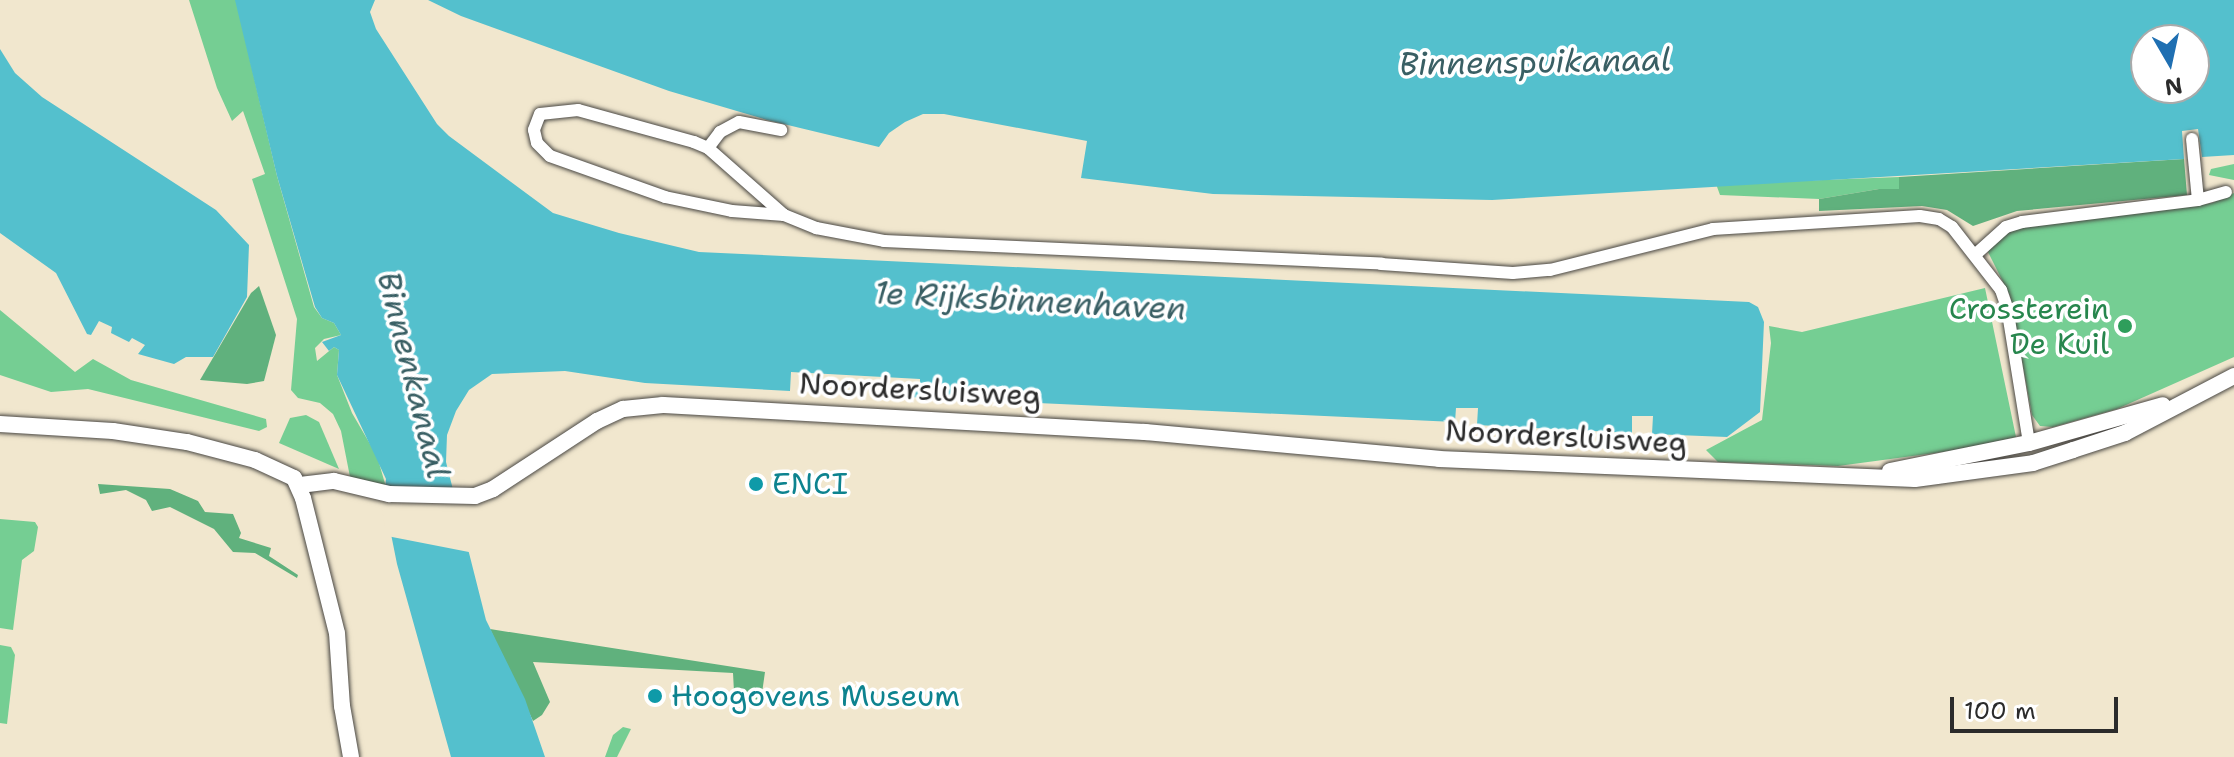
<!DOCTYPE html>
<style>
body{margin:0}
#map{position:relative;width:2234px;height:757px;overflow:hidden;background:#f1e7ce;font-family:"Shantell Sans",sans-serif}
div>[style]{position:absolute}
.green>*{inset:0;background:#75ce93}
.forest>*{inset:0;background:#60b17d}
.water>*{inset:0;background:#54c0cd}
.pier>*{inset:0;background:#f1e7ce}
.roads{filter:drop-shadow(0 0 2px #494743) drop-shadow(0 0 2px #494743)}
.minor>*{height:12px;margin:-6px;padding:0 6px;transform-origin:6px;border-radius:6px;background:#fff}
.tertiary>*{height:16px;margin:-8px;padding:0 8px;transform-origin:8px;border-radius:8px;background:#fff}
.dots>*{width:22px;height:22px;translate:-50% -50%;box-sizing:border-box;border:4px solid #fff;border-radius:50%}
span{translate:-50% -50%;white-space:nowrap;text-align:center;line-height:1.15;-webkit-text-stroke:7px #fff;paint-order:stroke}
.leisure-label{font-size:30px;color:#27864d}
.right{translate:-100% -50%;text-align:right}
.street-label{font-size:30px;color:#2b2b2b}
.culture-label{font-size:30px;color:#0d838f}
.left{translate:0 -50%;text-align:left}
.water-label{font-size:32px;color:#395f64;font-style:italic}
.north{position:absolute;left:2130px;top:24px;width:80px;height:80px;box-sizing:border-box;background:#fff;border:2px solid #aaa;border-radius:50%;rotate:171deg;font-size:22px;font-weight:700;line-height:32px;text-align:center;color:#2b2b2b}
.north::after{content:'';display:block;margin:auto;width:28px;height:36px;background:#1f6fb2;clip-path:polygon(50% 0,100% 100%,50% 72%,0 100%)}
.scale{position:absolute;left:1950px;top:697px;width:168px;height:36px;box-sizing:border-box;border:4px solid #2b2b2b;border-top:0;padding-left:10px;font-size:24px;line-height:28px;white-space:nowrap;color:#2b2b2b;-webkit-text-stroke:6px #fff;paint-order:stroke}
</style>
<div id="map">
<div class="green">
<div style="clip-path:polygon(189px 0,236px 0,277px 176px,314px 307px,322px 318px,334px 323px,341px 335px,324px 339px,315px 348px,317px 361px,334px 347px,339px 350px,337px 375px,352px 413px,377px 456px,386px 487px,350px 477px,341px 431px,333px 414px,320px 403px,298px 398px,291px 390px,297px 319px,252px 179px,265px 174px,243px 111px,232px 121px,217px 88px)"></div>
<div style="clip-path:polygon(2234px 164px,2234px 180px,2209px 175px,2211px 169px)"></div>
<div style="clip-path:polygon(1899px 177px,1900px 189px,1879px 189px,1819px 199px,1720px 195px,1716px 184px)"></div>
<div style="clip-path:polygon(2234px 193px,2234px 357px,2117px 409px,2053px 427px,2040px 426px,2032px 415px,2010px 296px,1988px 252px,1995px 241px,2007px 231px,2030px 225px,2212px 203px)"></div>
<div style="clip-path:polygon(1985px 288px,2016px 437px,1965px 449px,1838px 466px,1718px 462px,1706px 450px,1762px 420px,1771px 343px,1769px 326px,1802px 332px)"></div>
<div style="clip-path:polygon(0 310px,75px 372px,93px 359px,131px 380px,266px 419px,267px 427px,259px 431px,88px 389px,51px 392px,0 375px)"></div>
<div style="clip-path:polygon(306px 415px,319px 422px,339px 469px,279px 443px,290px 418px)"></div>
<div style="clip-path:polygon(0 519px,35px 522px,38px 527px,34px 551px,22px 560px,13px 630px,0 628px)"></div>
<div style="clip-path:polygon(0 645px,11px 647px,15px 655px,7px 724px,0 723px)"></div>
<div style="clip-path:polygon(623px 727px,631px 729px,617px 757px,605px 757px,613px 735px)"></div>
</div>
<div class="forest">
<div style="clip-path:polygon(2184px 159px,2187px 195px,2017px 211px,1973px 226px,1947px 210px,1922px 206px,1819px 211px,1819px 199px,1879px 189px,1899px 189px,1899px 177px)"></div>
<div style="clip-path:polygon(259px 286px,276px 335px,264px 381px,247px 384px,200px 380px,251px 293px)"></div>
<div style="clip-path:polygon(98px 484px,170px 489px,198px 501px,205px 512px,233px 514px,241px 533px,239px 538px,271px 548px,269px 556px,298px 575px,297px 578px,255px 553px,233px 552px,214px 529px,170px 507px,152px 511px,146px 500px,126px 490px,100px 494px)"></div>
<div style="clip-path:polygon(490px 629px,765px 672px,761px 700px,741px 697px,734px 692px,733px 673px,533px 662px,550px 702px,542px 715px,533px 721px)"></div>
</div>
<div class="water">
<div style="clip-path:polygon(235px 0,375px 0,370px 12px,376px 29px,437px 124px,449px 136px,553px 213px,619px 233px,699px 252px,1749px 302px,1758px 307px,1764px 322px,1760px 412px,1727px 437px,1652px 434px,1653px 416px,1632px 416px,1632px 433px,1477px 425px,1478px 408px,1456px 408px,1455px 422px,907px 397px,907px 388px,920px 389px,920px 379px,791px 372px,790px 391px,645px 383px,565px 371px,492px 374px,469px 390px,456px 411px,447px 435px,446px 462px,486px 620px,525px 699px,545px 757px,451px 757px,397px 564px,384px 499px,386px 479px,337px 375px,339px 350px,334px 347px,329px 351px,322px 342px,341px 335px,334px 323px,322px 318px,315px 307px,277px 176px)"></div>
<div style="clip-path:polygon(evenodd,428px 0,2234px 0,2234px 155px,2202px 157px,2198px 129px,2182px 131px,2184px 159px,1492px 200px,1213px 194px,1081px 178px,1087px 141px,944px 114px,923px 114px,905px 122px,889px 133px,879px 147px,767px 120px,669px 91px,461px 16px,428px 0,2146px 40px,2194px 40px,2194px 88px,2146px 88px,2146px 40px)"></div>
<div style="clip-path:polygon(0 49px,15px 73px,42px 97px,216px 210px,249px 245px,247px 297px,213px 357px,186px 357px,174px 364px,138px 354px,145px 345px,132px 338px,129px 342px,111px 333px,112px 327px,99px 321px,91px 335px,87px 334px,56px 273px,0 233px)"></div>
</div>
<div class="pier">
<div style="clip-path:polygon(458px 490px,474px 553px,387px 536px,380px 500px)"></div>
</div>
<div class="roads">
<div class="minor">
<div style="left:2192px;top:139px;width:61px;rotate:84.4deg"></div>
<div style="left:708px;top:148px;width:20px;rotate:-53deg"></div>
<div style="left:720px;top:132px;width:21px;rotate:-28deg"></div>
<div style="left:739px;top:122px;width:43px;rotate:10.8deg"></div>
<div style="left:784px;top:215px;width:101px;rotate:-138.6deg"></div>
<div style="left:708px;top:148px;width:15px;rotate:-157deg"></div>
<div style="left:694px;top:142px;width:120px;rotate:-164.6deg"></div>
<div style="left:578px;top:110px;width:38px;rotate:174deg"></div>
<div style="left:540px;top:114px;width:17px;rotate:111deg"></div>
<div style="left:534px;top:130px;width:13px;rotate:77deg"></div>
<div style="left:537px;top:143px;width:18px;rotate:45deg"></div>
<div style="left:550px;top:156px;width:122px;rotate:19.6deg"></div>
<div style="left:665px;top:197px;width:68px;rotate:11.8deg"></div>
<div style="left:732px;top:211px;width:52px;rotate:4.4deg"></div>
<div style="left:784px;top:215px;width:35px;rotate:22deg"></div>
<div style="left:816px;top:228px;width:69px;rotate:10.8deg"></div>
<div style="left:884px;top:241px;width:498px;rotate:2.6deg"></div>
<div style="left:1381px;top:264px;width:132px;rotate:3.9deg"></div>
<div style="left:1513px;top:273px;width:37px;rotate:-5deg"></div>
<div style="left:1550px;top:270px;width:168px;rotate:-14.1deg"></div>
<div style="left:1713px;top:229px;width:207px;rotate:-3.6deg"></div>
<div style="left:1920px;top:216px;width:19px;rotate:9deg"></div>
<div style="left:1939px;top:219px;width:15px;rotate:32deg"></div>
<div style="left:1952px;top:227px;width:80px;rotate:52.1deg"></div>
<div style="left:2001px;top:290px;width:18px;rotate:71deg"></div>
<div style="left:2007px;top:307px;width:138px;rotate:80.8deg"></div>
<div style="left:1976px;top:254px;width:40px;rotate:-42deg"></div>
<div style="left:2006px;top:227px;width:17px;rotate:-17deg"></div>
<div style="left:2022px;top:222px;width:177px;rotate:-7.1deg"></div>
<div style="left:2198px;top:200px;width:29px;rotate:-16deg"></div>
</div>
<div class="tertiary">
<div style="left:0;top:424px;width:113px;rotate:3.5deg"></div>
<div style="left:113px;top:431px;width:75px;rotate:8.5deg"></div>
<div style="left:187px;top:442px;width:70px;rotate:14.8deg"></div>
<div style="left:255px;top:460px;width:43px;rotate:24.8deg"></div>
<div style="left:294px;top:478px;width:22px;rotate:66deg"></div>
<div style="left:303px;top:498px;width:139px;rotate:75.9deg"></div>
<div style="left:337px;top:633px;width:73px;rotate:86.1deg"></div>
<div style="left:342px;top:706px;width:52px;rotate:80deg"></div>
<div style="left:1890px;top:471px;width:142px;rotate:-11.4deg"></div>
<div style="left:2029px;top:443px;width:139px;rotate:-15.8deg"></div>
<div style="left:300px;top:485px;width:34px;rotate:-7deg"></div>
<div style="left:334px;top:481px;width:57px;rotate:13.3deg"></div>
<div style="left:389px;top:494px;width:86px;rotate:1.3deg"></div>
<div style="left:475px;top:496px;width:19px;rotate:-21deg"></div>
<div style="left:493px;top:489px;width:124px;rotate:-33.2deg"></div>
<div style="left:597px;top:421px;width:29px;rotate:-25deg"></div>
<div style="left:623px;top:409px;width:40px;rotate:-5.7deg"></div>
<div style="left:663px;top:405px;width:483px;rotate:3.2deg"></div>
<div style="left:1145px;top:432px;width:295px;rotate:5.2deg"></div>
<div style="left:1439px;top:459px;width:476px;rotate:2.4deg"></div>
<div style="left:1915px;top:479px;width:119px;rotate:-7.7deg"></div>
<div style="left:2033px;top:463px;width:42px;rotate:-18deg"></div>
<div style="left:2073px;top:450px;width:55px;rotate:-18.1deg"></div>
<div style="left:2125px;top:433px;width:123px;rotate:-27.6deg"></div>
</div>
</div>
<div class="dots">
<div style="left:2125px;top:326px;background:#2e9e5b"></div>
<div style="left:756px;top:484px;background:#0f9aa8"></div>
<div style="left:655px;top:696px;background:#0f9aa8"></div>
</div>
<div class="leisure-label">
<span class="right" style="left:2109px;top:326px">Crossterein<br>De Kuil</span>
</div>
<div class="street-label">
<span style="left:920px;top:390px;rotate:3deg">Noordersluisweg</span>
<span style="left:1566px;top:437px;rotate:3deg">Noordersluisweg</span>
</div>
<div class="culture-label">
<span class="left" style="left:772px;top:484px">ENCI</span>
<span class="left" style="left:671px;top:696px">Hoogovens Museum</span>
</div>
<div class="water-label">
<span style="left:1535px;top:62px;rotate:-1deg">Binnenspuikanaal</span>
<span style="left:1030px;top:301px;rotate:3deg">1e Rijksbinnenhaven</span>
<span style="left:413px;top:375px;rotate:76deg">Binnenkanaal</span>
</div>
<div class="north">N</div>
<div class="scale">100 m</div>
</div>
